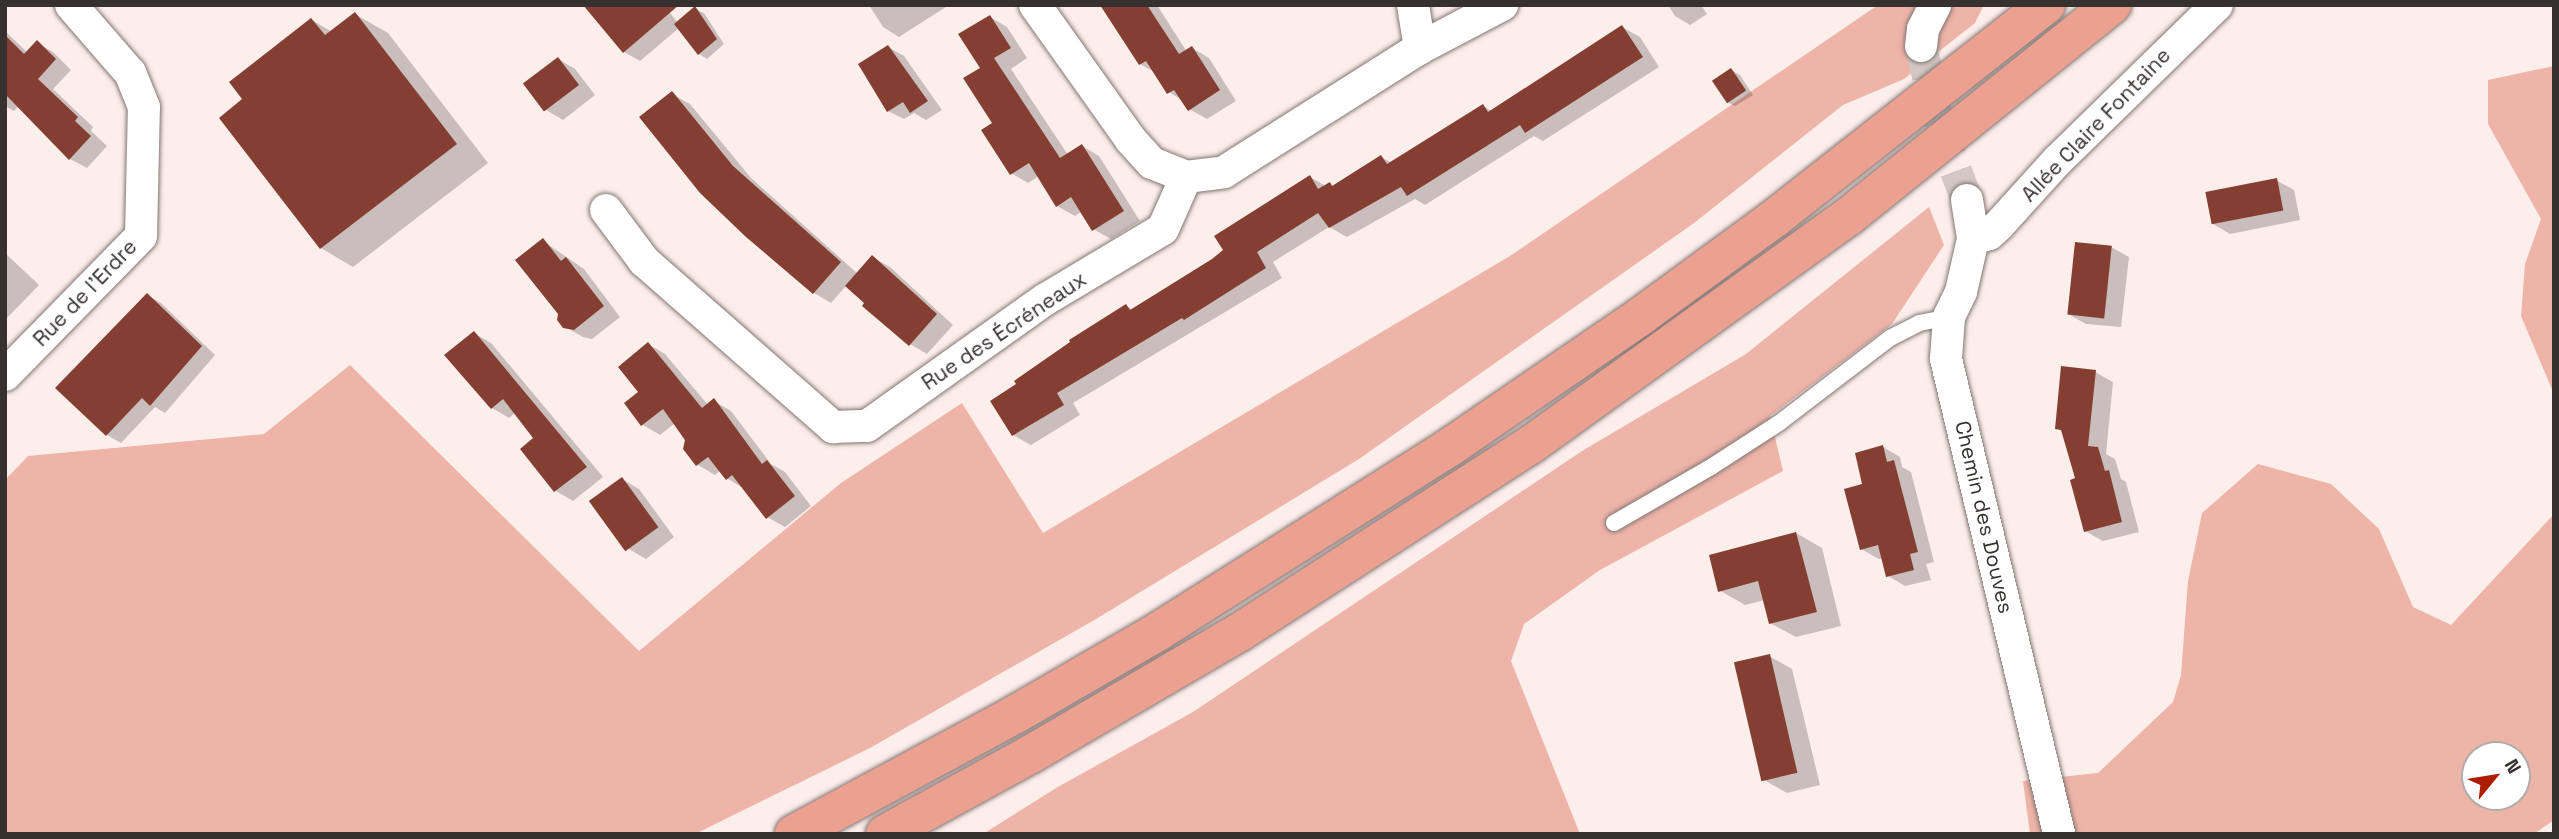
<!DOCTYPE html>
<meta charset="utf-8">
<style>
body{margin:0}
#map{position:relative;width:2559px;height:839px;overflow:hidden;background:#fceeeb;font-family:"Space Grotesk",sans-serif}
div>[style]{position:absolute}
.green>*{inset:0;background:#eeb4a8}
.shadow>*{inset:0;background:#0003}
.building>*{inset:0;background:#843f32;transform-origin:0 0}
.street-tunnel>*{height:32px;margin-top:-16px;transform-origin:0;background:repeating-linear-gradient(90deg,#d4c8c5 0 32px,transparent 0 48px)}
.roads{filter:drop-shadow(0 0 2px #827674) drop-shadow(0 0 2px #827674)}
.lane>*{height:16px;margin:-8px;padding:0 8px;transform-origin:8px;border-radius:8px;background:#fff}
.street>*{height:32px;margin:-16px;padding:0 16px;transform-origin:16px;border-radius:16px;background:#fff}
.highway>*{height:38px;margin:-19px;padding:0 19px;transform-origin:19px;border-radius:19px;background:#eca090}
span{translate:-50% -50%;white-space:nowrap;text-align:center;line-height:1.15;-webkit-text-stroke:7px #fff;paint-order:stroke}
.street-label{font-size:21px;color:#36302f}
.frame{position:absolute;inset:0;border:7px solid #36302f;pointer-events:none}
.north{position:absolute;left:2461px;top:741px;width:70px;height:70px;box-sizing:border-box;background:#fff;border:2px solid #afacac;border-radius:50%;rotate:60deg;font-size:19px;font-weight:700;line-height:28px;text-align:center;color:#36302f}
.north::after{content:'';display:block;margin:auto;width:24px;height:32px;background:#ac1d02;clip-path:polygon(50% 0,100% 100%,50% 72%,0 100%)}
</style>
<div id="map">
<div class="green">
<div style="clip-path:polygon(1878px 5px,1984px 5px,1975px 23px,1904px 79px,1843px 105px,1694px 223px,1359px 459px,1096px 619px,870px 748px,695px 834px,5px 834px,5px 480px,28px 456px,264px 434px,350px 365px,639px 651px,841px 483px,962px 403px,1043px 533px,1510px 256px)"></div>
<div style="clip-path:polygon(2554px 66px,2554px 394px,2521px 316px,2525px 264px,2541px 219px,2488px 124px,2488px 80px)"></div>
<div style="clip-path:polygon(1929px 207px,1944px 245px,1892px 324px,1770px 416px,1783px 471px,1600px 570px,1524px 624px,1511px 661px,1580px 834px,983px 834px,1056px 788px,1193px 712px,1582px 451px,1746px 354px)"></div>
<div style="clip-path:polygon(evenodd,2258px 464px,2331px 484px,2379px 529px,2413px 607px,2451px 625px,2554px 514px,2554px 820px,2534px 834px,2030px 834px,2023px 781px,2098px 773px,2173px 702px,2181px 675px,2188px 581px,2202px 513px,2258px 464px,2475px 755px,2517px 755px,2517px 797px,2475px 797px,2475px 755px)"></div>
</div>
<div class="shadow">
<div style="clip-path:polygon(664px 5px,678px 23px,695px 9px,704px 13px,724px 44px,707px 59px,699px 54px,679px 28px,640px 61px,624px 52px)"></div>
<div style="clip-path:polygon(869px 5px,949px 5px,899px 37px,883px 27px)"></div>
<div style="clip-path:polygon(1102px 5px,1157px 5px,1187px 52px,1192px 48px,1209px 58px,1236px 101px,1207px 119px,1189px 109px,1183px 101px,1169px 92px,1156px 73px,1140px 64px)"></div>
<div style="clip-path:polygon(1668px 5px,1701px 5px,1707px 14px,1690px 25px,1675px 16px)"></div>
<div style="clip-path:polygon(355px 14px,388px 33px,488px 163px,353px 267px,321px 248px,245px 99px,312px 20px,332px 32px)"></div>
<div style="clip-path:polygon(990px 17px,1007px 27px,1027px 58px,1011px 69px,1068px 155px,1082px 146px,1099px 156px,1140px 221px,1111px 239px,1093px 229px,1082px 211px,1075px 216px,1057px 206px,1039px 176px,1028px 183px,1011px 173px,995px 124px,982px 68px)"></div>
<div style="clip-path:polygon(1622px 27px,1640px 37px,1659px 67px,1543px 141px,1534px 136px,1425px 205px,1415px 199px,1347px 237px,1329px 227px,1273px 262px,1282px 278px,1073px 403px,1080px 415px,1031px 445px,1013px 435px,1126px 306px,1133px 310px,1213px 260px,1310px 177px,1326px 186px,1330px 184px,1335px 187px,1381px 157px,1392px 163px,1483px 106px,1492px 111px)"></div>
<div style="clip-path:polygon(5px 31px,28px 53px,37px 43px,53px 52px,71px 70px,53px 89px,93px 127px,91px 131px,107px 146px,87px 168px,70px 159px,19px 106px,14px 111px,5px 106px)"></div>
<div style="clip-path:polygon(888px 47px,904px 56px,942px 110px,926px 120px,914px 113px,904px 119px,888px 111px)"></div>
<div style="clip-path:polygon(558px 59px,575px 69px,595px 95px,563px 120px,546px 110px)"></div>
<div style="clip-path:polygon(1731px 70px,1740px 75px,1753px 95px,1735px 106px,1727px 102px)"></div>
<div style="clip-path:polygon(672px 94px,690px 104px,751px 178px,858px 274px,872px 257px,890px 267px,953px 325px,927px 354px,910px 344px,846px 286px,831px 303px,814px 293px,736px 226px)"></div>
<div style="clip-path:polygon(2276px 180px,2294px 190px,2300px 220px,2230px 234px,2213px 224px)"></div>
<div style="clip-path:polygon(543px 241px,584px 269px,620px 317px,592px 339px,583px 337px,565px 327px)"></div>
<div style="clip-path:polygon(2111px 247px,2129px 257px,2121px 327px,2086px 324px,2068px 314px)"></div>
<div style="clip-path:polygon(5px 253px,39px 285px,5px 320px)"></div>
<div style="clip-path:polygon(147px 295px,161px 303px,215px 355px,165px 413px,155px 407px,121px 443px,107px 435px)"></div>
<div style="clip-path:polygon(474px 333px,491px 343px,603px 477px,573px 501px,556px 491px,522px 449px,536px 438px,515px 413px,509px 418px,492px 408px)"></div>
<div style="clip-path:polygon(648px 344px,665px 354px,708px 405px,714px 401px,731px 411px,771px 464px,785px 472px,811px 506px,785px 527px,767px 517px,745px 489px,728px 479px,721px 470px,715px 475px,698px 465px,675px 423px,660px 435px,643px 425px,626px 404px,640px 392px)"></div>
<div style="clip-path:polygon(2095px 372px,2113px 382px,2106px 454px,2115px 459px,2121px 479px,2126px 482px,2139px 532px,2103px 541px,2085px 531px,2077px 480px,2063px 432px,2057px 428px)"></div>
<div style="clip-path:polygon(1883px 447px,1900px 457px,1902px 467px,1911px 472px,1934px 562px,1926px 564px,1931px 580px,1905px 586px,1888px 576px,1883px 558px,1879px 559px,1861px 549px,1864px 485px)"></div>
<div style="clip-path:polygon(622px 479px,639px 489px,674px 537px,646px 559px,629px 549px)"></div>
<div style="clip-path:polygon(1796px 533px,1822px 548px,1841px 626px,1796px 637px,1770px 623px,1765px 600px,1745px 605px,1719px 590px)"></div>
<div style="clip-path:polygon(1769px 656px,1792px 669px,1820px 785px,1787px 793px,1764px 780px)"></div>
</div>
<div class="building">
<div style="clip-path:polygon(583px 5px,679px 5px,623px 53px)"></div>
<div style="clip-path:polygon(1100px 5px,1147px 5px,1179px 54px,1192px 46px,1220px 90px,1188px 111px,1174px 90px,1167px 94px,1146px 61px,1139px 65px)"></div>
<div style="clip-path:polygon(695px 6px,717px 39px,698px 55px,674px 24px)"></div>
<div style="clip-path:polygon(355px 12px,457px 144px,320px 249px,219px 118px,242px 99px,229px 82px,311px 18px,325px 35px)"></div>
<div style="clip-path:polygon(990px 15px,1011px 48px,994px 58px,1060px 158px,1082px 144px,1124px 211px,1092px 231px,1071px 197px,1056px 207px,1029px 163px,1010px 175px,981px 130px,992px 123px,963px 78px,980px 68px,958px 34px)"></div>
<div style="clip-path:polygon(1622px 25px,1643px 57px,1525px 133px,1520px 125px,1407px 196px,1401px 187px,1329px 228px,1318px 213px,1257px 252px,1266px 268px,1184px 320px,1182px 318px,1057px 393px,1064px 405px,1012px 436px,990px 401px,1016px 384px,1014px 381px,1070px 342px,1069px 340px,1126px 304px,1130px 310px,1212px 259px,1223px 250px,1214px 236px,1310px 175px,1318px 189px,1330px 182px,1332px 186px,1381px 155px,1387px 164px,1483px 104px,1488px 112px)"></div>
<div style="clip-path:polygon(5px 35px,24px 54px,37px 40px,56px 59px,38px 79px,78px 117px,75px 121px,91px 136px,69px 160px,5px 94px)"></div>
<div style="clip-path:polygon(888px 45px,928px 101px,910px 113px,903px 102px,887px 112px,858px 64px)"></div>
<div style="left:558px;top:57px;width:35px;height:44px;rotate:53deg"></div>
<div style="left:1731px;top:68px;width:27px;height:23px;rotate:56deg"></div>
<div style="clip-path:polygon(672px 91px,733px 166px,841px 262px,813px 294px,746px 237px,700px 193px,639px 117px)"></div>
<div style="left:2277px;top:178px;width:33px;height:73px;rotate:79deg"></div>
<div style="clip-path:polygon(543px 238px,561px 261px,566px 257px,604px 306px,574px 330px,563px 328px,557px 320px,558px 314px,515px 260px)"></div>
<div style="left:2075px;top:242px;width:37px;height:73px;rotate:6deg"></div>
<div style="clip-path:polygon(872px 255px,937px 314px,909px 346px,862px 306px,864px 303px,845px 286px)"></div>
<div style="clip-path:polygon(147px 293px,202px 346px,150px 406px,142px 398px,106px 436px,55px 388px)"></div>
<div style="clip-path:polygon(474px 331px,587px 467px,554px 492px,520px 449px,533px 438px,503px 399px,491px 409px,444px 355px)"></div>
<div style="clip-path:polygon(648px 342px,702px 408px,714px 398px,762px 464px,767px 460px,795px 496px,766px 519px,732px 475px,726px 480px,708px 457px,696px 466px,683px 449px,685px 440px,663px 409px,641px 426px,624px 403px,638px 392px,618px 367px)"></div>
<div style="clip-path:polygon(2061px 366px,2096px 370px,2088px 446px,2098px 447px,2105px 471px,2109px 470px,2122px 522px,2084px 532px,2070px 480px,2075px 478px,2061px 430px,2055px 429px)"></div>
<div style="clip-path:polygon(1883px 445px,1887px 462px,1894px 460px,1918px 552px,1910px 554px,1914px 570px,1886px 577px,1878px 545px,1860px 550px,1844px 489px,1862px 484px,1855px 453px)"></div>
<div style="left:622px;top:477px;width:62px;height:41px;rotate:54deg"></div>
<div style="clip-path:polygon(1796px 532px,1817px 612px,1769px 624px,1758px 581px,1718px 592px,1709px 555px)"></div>
<div style="left:1770px;top:654px;width:122px;height:37px;rotate:77deg"></div>
</div>
<div class="street-tunnel">
<div style="left:1921px;top:46px;width:82px;rotate:77.3deg"></div>
<div style="left:1939px;top:126px;width:79px;rotate:69.3deg"></div>
</div>
<div class="roads">
<div class="lane">
<div style="left:1614px;top:523px;width:112px;rotate:-30deg"></div>
<div style="left:1711px;top:467px;width:81px;rotate:-32.9deg"></div>
<div style="left:1779px;top:423px;width:140px;rotate:-37.4deg"></div>
<div style="left:1890px;top:338px;width:33px;rotate:-27deg"></div>
<div style="left:1919px;top:323px;width:31px;rotate:-11deg"></div>
</div>
<div class="street">
<div style="left:1035px;top:5px;width:166px;rotate:54.6deg"></div>
<div style="left:1131px;top:140px;width:31px;rotate:48deg"></div>
<div style="left:1152px;top:163px;width:37px;rotate:22deg"></div>
<div style="left:1186px;top:177px;width:38px;rotate:-7deg"></div>
<div style="left:1224px;top:172px;width:232px;rotate:-32.3deg"></div>
<div style="left:1420px;top:48px;width:93px;rotate:-27.7deg"></div>
<div style="left:1413px;top:5px;width:44px;rotate:80.8deg"></div>
<div style="left:1921px;top:46px;width:17px;rotate:-83deg"></div>
<div style="left:1923px;top:29px;width:27px;rotate:-63deg"></div>
<div style="left:1967px;top:200px;width:39px;rotate:81deg"></div>
<div style="left:1973px;top:239px;width:54px;rotate:102.8deg"></div>
<div style="left:1961px;top:292px;width:28px;rotate:116deg"></div>
<div style="left:1949px;top:317px;width:42px;rotate:94.1deg"></div>
<div style="left:1946px;top:359px;width:488px;rotate:76.6deg"></div>
<div style="left:606px;top:210px;width:64px;rotate:53.3deg"></div>
<div style="left:644px;top:261px;width:252px;rotate:41.3deg"></div>
<div style="left:833px;top:427px;width:34px;rotate:-2deg"></div>
<div style="left:867px;top:426px;width:219px;rotate:-35.4deg"></div>
<div style="left:1046px;top:299px;width:136px;rotate:-30.9deg"></div>
<div style="left:1163px;top:229px;width:57px;rotate:-66.1deg"></div>
<div style="left:1973px;top:239px;width:17px;rotate:-17deg"></div>
<div style="left:1989px;top:234px;width:13px;rotate:-42deg"></div>
<div style="left:1999px;top:225px;width:88px;rotate:-47.8deg"></div>
<div style="left:2058px;top:160px;width:222px;rotate:-44.3deg"></div>
<div style="left:5px;top:375px;width:194px;rotate:-45.6deg"></div>
<div style="left:141px;top:236px;width:129px;rotate:-88.7deg"></div>
<div style="left:144px;top:107px;width:37px;rotate:-112deg"></div>
<div style="left:130px;top:73px;width:90px;rotate:-130.9deg"></div>
</div>
<div class="highway">
<div style="left:794px;top:834px;width:252px;rotate:-28.4deg"></div>
<div style="left:1016px;top:714px;width:165px;rotate:-30.1deg"></div>
<div style="left:1159px;top:631px;width:344px;rotate:-32.3deg"></div>
<div style="left:1450px;top:447px;width:232px;rotate:-34.4deg"></div>
<div style="left:1641px;top:316px;width:166px;rotate:-36.2deg"></div>
<div style="left:1775px;top:218px;width:345px;rotate:-38.2deg"></div>
<div style="left:885px;top:834px;width:166px;rotate:-28.7deg"></div>
<div style="left:1031px;top:754px;width:242px;rotate:-30.3deg"></div>
<div style="left:1240px;top:632px;width:344px;rotate:-32.8deg"></div>
<div style="left:1529px;top:446px;width:393px;rotate:-35.7deg"></div>
<div style="left:1848px;top:217px;width:339px;rotate:-38.8deg"></div>
</div>
</div>
<div class="street-label">
<span style="left:2096px;top:125px;rotate:-46deg">Allée Claire Fontaine</span>
<span style="left:85px;top:293px;rotate:-46deg">Rue de l'Erdre</span>
<span style="left:1004px;top:331px;rotate:-34deg">Rue des Écréneaux</span>
<span style="left:1984px;top:517px;rotate:77deg">Chemin des Douves</span>
</div>
<div class="frame"></div>
<div class="north">N</div>
</div>
